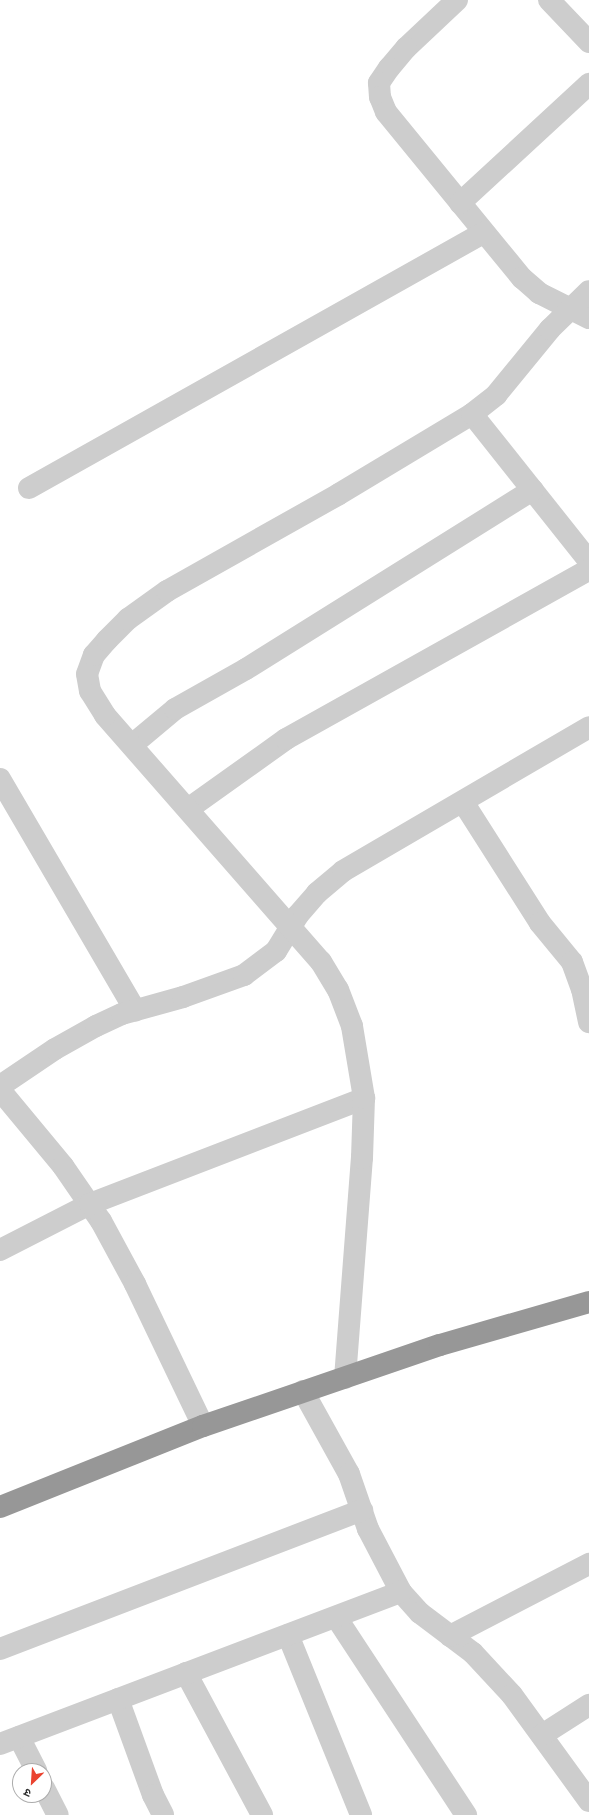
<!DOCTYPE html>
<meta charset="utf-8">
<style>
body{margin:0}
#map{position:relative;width:589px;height:1815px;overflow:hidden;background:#fff;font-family:Montserrat,"Noto Sans Devanagari",sans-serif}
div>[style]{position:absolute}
.street>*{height:22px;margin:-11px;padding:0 11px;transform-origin:11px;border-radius:11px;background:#cdcdcd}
.highway>*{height:22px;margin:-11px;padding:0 11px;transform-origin:11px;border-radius:11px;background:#979797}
span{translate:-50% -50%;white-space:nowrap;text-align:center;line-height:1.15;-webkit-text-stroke:4px #fff;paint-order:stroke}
.north{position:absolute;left:12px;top:1763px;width:40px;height:40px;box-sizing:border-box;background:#fff;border:1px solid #acacac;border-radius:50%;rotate:205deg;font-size:11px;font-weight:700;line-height:16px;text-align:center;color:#303030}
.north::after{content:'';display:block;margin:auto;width:14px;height:18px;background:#ea4330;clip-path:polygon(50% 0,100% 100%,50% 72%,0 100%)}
</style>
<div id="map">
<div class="street">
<div style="left:457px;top:0;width:70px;rotate:136.7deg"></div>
<div style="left:406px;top:48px;width:26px;rotate:130deg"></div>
<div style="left:389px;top:68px;width:18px;rotate:124deg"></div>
<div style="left:379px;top:83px;width:14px;rotate:86deg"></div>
<div style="left:380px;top:97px;width:16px;rotate:68deg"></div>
<div style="left:386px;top:112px;width:215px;rotate:50.7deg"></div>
<div style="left:522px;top:278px;width:23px;rotate:41deg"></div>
<div style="left:539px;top:293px;width:56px;rotate:26.6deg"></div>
<div style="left:549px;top:0;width:58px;rotate:46.4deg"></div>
<div style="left:460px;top:203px;width:176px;rotate:-42.7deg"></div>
<div style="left:472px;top:414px;width:188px;rotate:51.5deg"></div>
<div style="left:29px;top:488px;width:521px;rotate:-29.32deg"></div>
<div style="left:132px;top:745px;width:56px;rotate:-39.9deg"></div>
<div style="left:175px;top:709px;width:81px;rotate:-29.4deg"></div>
<div style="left:246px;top:669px;width:338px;rotate:-32deg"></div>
<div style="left:0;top:779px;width:268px;rotate:59.7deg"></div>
<div style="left:463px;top:802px;width:143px;rotate:57.5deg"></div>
<div style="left:540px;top:923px;width:50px;rotate:50.6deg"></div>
<div style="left:572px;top:962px;width:29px;rotate:70deg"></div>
<div style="left:582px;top:989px;width:34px;rotate:78deg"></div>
<div style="left:188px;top:809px;width:120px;rotate:-35.5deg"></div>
<div style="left:286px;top:739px;width:347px;rotate:-29.2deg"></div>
<div style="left:0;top:1086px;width:66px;rotate:-33.9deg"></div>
<div style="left:55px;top:1049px;width:47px;rotate:-29.3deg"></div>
<div style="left:96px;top:1026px;width:29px;rotate:-25deg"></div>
<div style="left:122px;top:1014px;width:63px;rotate:-15.6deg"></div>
<div style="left:183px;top:997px;width:65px;rotate:-19.8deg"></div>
<div style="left:244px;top:975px;width:40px;rotate:-37deg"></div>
<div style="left:276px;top:951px;width:42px;rotate:-58.6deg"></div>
<div style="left:298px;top:915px;width:29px;rotate:-49deg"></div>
<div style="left:317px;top:893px;width:34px;rotate:-40deg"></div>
<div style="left:343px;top:871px;width:285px;rotate:-30.3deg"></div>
<div style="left:0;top:1090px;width:99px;rotate:50.3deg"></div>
<div style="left:63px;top:1166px;width:67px;rotate:55.4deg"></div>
<div style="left:101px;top:1221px;width:72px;rotate:61.6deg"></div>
<div style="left:135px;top:1284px;width:157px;rotate:64.4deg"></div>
<div style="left:0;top:1250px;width:101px;rotate:-27.1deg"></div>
<div style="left:90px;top:1204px;width:294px;rotate:-21.1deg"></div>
<div style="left:345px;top:1378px;width:221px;rotate:-85.6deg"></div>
<div style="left:362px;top:1158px;width:60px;rotate:-88.1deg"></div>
<div style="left:364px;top:1098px;width:73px;rotate:-99.5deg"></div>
<div style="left:352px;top:1026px;width:39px;rotate:-111deg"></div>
<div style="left:338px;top:990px;width:33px;rotate:-121deg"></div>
<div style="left:321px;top:962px;width:328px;rotate:-131.2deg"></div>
<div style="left:105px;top:715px;width:28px;rotate:-122deg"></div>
<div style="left:90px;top:691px;width:17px;rotate:-100deg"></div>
<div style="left:87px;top:674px;width:20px;rotate:-70deg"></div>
<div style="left:94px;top:655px;width:20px;rotate:-49deg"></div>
<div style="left:107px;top:640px;width:30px;rotate:-45deg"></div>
<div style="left:128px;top:619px;width:48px;rotate:-35.7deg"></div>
<div style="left:167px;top:591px;width:197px;rotate:-29.4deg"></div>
<div style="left:339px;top:494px;width:155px;rotate:-31deg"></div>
<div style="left:472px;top:414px;width:31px;rotate:-38deg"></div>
<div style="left:496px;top:395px;width:85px;rotate:-50.7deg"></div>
<div style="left:550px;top:329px;width:54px;rotate:-44.3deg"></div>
<div style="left:303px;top:1391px;width:95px;rotate:61deg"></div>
<div style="left:349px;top:1474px;width:58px;rotate:70.9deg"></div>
<div style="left:368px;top:1529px;width:71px;rotate:62.4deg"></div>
<div style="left:401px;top:1592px;width:28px;rotate:48deg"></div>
<div style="left:420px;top:1613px;width:66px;rotate:37deg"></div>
<div style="left:473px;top:1653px;width:57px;rotate:47.1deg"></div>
<div style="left:512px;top:1695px;width:131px;rotate:54deg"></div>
<div style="left:336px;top:1617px;width:237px;rotate:56.7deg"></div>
<div style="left:288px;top:1635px;width:194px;rotate:67.9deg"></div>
<div style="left:450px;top:1636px;width:157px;rotate:-27.4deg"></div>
<div style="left:0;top:1649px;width:388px;rotate:-21deg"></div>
<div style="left:186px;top:1673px;width:161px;rotate:61.8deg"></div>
<div style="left:118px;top:1699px;width:102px;rotate:70deg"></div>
<div style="left:153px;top:1795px;width:22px;rotate:63deg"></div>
<div style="left:542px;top:1735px;width:56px;rotate:-32.6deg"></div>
<div style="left:19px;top:1737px;width:38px;rotate:63deg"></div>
<div style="left:0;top:1744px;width:429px;rotate:-20.8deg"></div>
<div style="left:44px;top:1788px;width:30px;rotate:63deg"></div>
</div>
<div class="highway">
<div style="left:0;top:1507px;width:219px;rotate:-21.8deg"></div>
<div style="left:203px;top:1426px;width:250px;rotate:-18.9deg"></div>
<div style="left:440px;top:1345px;width:155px;rotate:-16.1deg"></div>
</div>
<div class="north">उ</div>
</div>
